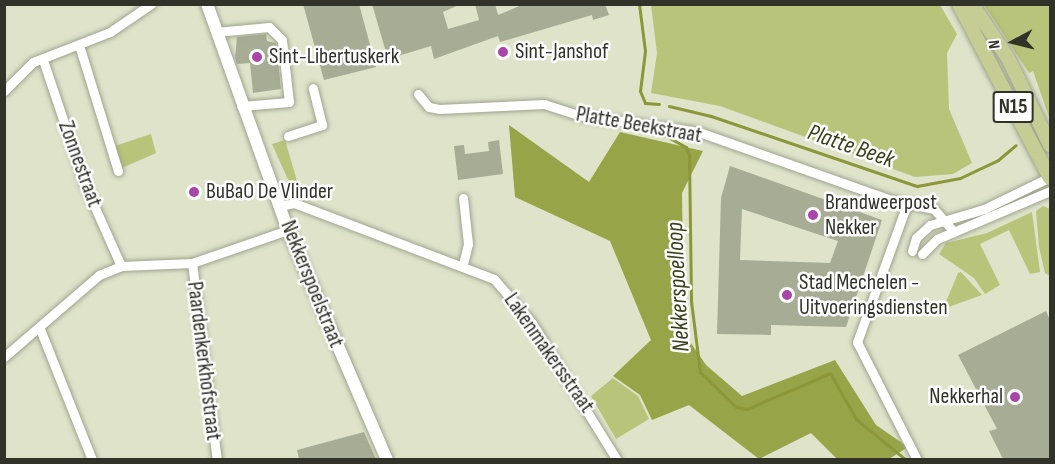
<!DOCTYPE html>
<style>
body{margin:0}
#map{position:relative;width:1055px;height:464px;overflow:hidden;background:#dee3ca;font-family:"Sofia Sans Condensed",sans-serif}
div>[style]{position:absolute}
.green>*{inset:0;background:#b8c479}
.forest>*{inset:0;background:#97a447}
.stream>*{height:3px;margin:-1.5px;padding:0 1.5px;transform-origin:1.5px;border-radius:1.5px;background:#8b9739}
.building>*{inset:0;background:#a7ac95}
.roads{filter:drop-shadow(0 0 2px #9fa48d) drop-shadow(0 0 2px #9fa48d)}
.minor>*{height:9px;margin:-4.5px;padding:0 4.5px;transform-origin:4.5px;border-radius:4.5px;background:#fff}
.secondary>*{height:12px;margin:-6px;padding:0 6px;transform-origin:6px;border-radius:6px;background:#fff}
.primary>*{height:14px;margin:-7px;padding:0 7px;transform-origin:7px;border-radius:7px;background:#c5cd95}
.dots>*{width:16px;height:16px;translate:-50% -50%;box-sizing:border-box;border:3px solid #fff;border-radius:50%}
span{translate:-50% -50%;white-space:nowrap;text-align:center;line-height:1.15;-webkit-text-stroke:5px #fff;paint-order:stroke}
.shield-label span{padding:2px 4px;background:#fff;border:2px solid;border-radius:4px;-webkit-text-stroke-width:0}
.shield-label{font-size:21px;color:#313329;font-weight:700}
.poi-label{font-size:22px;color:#313329}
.left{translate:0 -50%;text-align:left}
.right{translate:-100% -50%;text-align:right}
.street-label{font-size:22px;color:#313329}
.water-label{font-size:24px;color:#3a4019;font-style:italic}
.frame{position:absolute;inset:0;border:6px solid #313329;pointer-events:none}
.north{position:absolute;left:983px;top:12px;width:60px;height:60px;-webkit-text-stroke:4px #fff;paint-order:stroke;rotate:263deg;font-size:16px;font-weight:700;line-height:24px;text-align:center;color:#313329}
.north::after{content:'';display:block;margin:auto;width:21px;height:27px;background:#313329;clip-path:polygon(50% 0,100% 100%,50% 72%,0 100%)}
</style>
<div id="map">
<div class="green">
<div style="clip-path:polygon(651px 5px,940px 5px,957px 34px,947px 53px,949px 109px,972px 163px,953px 174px,915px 177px,720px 106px,651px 93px,657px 53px)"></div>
<div style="clip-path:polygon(984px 5px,1050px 5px,1050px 120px,1033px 71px,1029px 73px)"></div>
<div style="clip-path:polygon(151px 134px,156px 153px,122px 168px,115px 146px)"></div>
<div style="clip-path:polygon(285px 140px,300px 191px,294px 193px,272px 144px)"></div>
<div style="clip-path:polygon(1043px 206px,1050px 209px,1050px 276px,1045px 273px,1039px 247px,1036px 211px)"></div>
<div style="clip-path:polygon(1032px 212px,1040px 272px,1030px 274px,1009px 230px,980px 244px,1000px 285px,985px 294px,974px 278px,939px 254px,946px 243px,987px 233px)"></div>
<div style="clip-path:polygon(961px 272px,982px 295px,943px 309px,958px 273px)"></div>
<div style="clip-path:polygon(613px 378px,638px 396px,649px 419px,616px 439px,591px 396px)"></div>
</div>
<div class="forest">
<div style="clip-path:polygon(509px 125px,589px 182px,620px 132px,703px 151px,682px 193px,684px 333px,706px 365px,742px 396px,835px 360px,876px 425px,908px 447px,889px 459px,837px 459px,811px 433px,759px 459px,689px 405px,652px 420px,640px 395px,613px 376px,651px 340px,610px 241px,515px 197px)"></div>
</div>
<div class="stream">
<div style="left:639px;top:4px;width:47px;rotate:82.7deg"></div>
<div style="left:645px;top:51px;width:40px;rotate:97.1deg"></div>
<div style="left:640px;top:91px;width:13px;rotate:67deg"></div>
<div style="left:645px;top:103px;width:14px;rotate:4deg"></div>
<div style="left:669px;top:106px;width:43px;rotate:13.4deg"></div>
<div style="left:711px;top:116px;width:218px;rotate:18.8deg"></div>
<div style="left:917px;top:186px;width:44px;rotate:-10.5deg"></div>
<div style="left:960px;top:178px;width:42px;rotate:-25.3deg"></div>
<div style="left:998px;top:160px;width:23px;rotate:-40deg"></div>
<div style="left:657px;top:131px;width:33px;rotate:29deg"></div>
<div style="left:686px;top:147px;width:9px;rotate:69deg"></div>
<div style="left:689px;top:155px;width:146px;rotate:89.2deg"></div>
<div style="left:691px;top:301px;width:72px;rotate:82.8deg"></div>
<div style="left:700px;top:372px;width:50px;rotate:44.2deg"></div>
<div style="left:736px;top:407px;width:11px;rotate:10deg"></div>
<div style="left:747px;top:409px;width:90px;rotate:-23.4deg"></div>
<div style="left:830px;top:373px;width:53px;rotate:60.5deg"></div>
<div style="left:856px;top:419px;width:63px;rotate:39.2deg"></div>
</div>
<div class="building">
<div style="clip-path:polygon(303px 4px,359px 4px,376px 67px,324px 80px)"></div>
<div style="clip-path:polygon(372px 4px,461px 4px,443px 12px,448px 29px,479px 20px,475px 4px,495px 4px,498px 15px,524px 4px,605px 4px,609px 15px,593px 20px,592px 15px,500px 42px,498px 36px,434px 59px,431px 46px,388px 59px)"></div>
<div style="clip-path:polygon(266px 34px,267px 41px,276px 43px,281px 89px,253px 93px,250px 63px,237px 64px,235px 58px,237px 37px)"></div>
<div style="clip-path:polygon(499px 140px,503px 174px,458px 180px,454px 146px,464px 145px,465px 154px,489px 151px,488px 142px)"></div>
<div style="clip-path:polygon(evenodd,730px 166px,882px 220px,846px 327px,771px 325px,771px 335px,717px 334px,721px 198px,730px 166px,742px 209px,838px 241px,830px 263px,740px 260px,742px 209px)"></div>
<div style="clip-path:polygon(1046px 311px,1050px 320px,1050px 459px,1003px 459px,989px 431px,997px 429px,958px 355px)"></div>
<div style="clip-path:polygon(364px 432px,376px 459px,299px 459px,297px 450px)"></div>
</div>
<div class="roads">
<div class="minor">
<div style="left:216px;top:32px;width:53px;rotate:-5.4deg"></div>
<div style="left:269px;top:27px;width:18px;rotate:45deg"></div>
<div style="left:282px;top:40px;width:62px;rotate:83.6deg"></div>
<div style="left:289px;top:102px;width:48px;rotate:175.2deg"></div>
<div style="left:79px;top:45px;width:132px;rotate:72.8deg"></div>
<div style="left:43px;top:60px;width:132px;rotate:71.4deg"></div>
<div style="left:85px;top:185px;width:89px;rotate:66deg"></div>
<div style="left:4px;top:91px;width:41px;rotate:-45deg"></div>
<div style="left:33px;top:62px;width:83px;rotate:-21.3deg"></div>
<div style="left:110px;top:32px;width:50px;rotate:-34.3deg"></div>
<div style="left:418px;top:94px;width:17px;rotate:50deg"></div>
<div style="left:429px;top:107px;width:10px;rotate:11deg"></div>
<div style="left:439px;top:109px;width:105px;rotate:-2.7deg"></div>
<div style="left:544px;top:104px;width:35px;rotate:18deg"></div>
<div style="left:577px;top:115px;width:123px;rotate:7.9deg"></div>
<div style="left:699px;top:132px;width:204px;rotate:19.5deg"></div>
<div style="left:891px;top:200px;width:44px;rotate:11.8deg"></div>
<div style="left:934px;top:209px;width:30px;rotate:49deg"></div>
<div style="left:288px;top:136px;width:36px;rotate:-18deg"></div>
<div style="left:322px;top:125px;width:38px;rotate:-104deg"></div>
<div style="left:463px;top:198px;width:46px;rotate:83.8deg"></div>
<div style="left:468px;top:244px;width:21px;rotate:104deg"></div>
<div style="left:907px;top:204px;width:147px;rotate:109.9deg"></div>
<div style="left:857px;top:342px;width:132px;rotate:63deg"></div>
<div style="left:280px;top:206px;width:14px;rotate:-12deg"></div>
<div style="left:294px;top:203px;width:214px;rotate:20.8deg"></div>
<div style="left:494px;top:279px;width:58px;rotate:49.2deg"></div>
<div style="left:532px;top:323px;width:161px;rotate:58.2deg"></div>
<div style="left:912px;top:251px;width:14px;rotate:-73deg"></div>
<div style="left:916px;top:238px;width:19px;rotate:-43deg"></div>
<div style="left:930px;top:225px;width:56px;rotate:-16.5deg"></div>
<div style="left:984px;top:209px;width:73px;rotate:-25.9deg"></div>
<div style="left:922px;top:254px;width:21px;rotate:-45deg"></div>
<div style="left:937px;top:239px;width:123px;rotate:-23deg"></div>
<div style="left:192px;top:263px;width:199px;rotate:82.8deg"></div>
<div style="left:40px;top:329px;width:141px;rotate:68.3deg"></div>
<div style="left:4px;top:357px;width:125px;rotate:-40.8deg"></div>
<div style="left:99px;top:275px;width:24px;rotate:-22deg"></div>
<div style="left:121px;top:266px;width:71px;rotate:-2.4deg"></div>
<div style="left:192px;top:263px;width:102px;rotate:-19deg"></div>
</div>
<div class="secondary">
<div style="left:207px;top:4px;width:240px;rotate:70.3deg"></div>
<div style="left:288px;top:230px;width:250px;rotate:66.7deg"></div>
</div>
<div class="primary">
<div style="left:959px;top:4px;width:196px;rotate:62.4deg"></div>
<div style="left:972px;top:4px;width:65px;rotate:56.3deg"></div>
<div style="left:1008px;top:58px;width:97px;rotate:64.2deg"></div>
</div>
</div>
<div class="dots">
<div style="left:503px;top:52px;background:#a845ab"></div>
<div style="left:257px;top:57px;background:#a845ab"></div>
<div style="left:194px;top:192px;background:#a845ab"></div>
<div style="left:813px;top:215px;background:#a845ab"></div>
<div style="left:787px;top:295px;background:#a845ab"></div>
<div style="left:1015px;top:397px;background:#a845ab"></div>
</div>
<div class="shield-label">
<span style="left:1013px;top:107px">N15</span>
</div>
<div class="poi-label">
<span class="left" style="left:515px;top:52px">Sint-Janshof</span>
<span class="left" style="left:269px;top:57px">Sint-Libertuskerk</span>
<span class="left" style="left:206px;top:192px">BuBaO De Vlinder</span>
<span class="left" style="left:825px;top:215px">Brandweerpost<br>Nekker</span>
<span class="left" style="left:799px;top:295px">Stad Mechelen -<br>Uitvoeringsdiensten</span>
<span class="right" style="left:1003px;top:397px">Nekkerhal</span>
</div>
<div class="street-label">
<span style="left:639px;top:125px;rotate:10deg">Platte Beekstraat</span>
<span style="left:80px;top:164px;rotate:70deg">Zonnestraat</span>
<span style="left:312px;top:284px;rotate:68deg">Nekkerspoelstraat</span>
<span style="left:549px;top:353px;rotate:55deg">Lakenmakersstraat</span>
<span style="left:204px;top:361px;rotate:83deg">Paardenkerkhofstraat</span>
</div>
<div class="water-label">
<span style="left:851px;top:146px;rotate:19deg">Platte Beek</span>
<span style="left:678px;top:287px;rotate:-93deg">Nekkerspoelloop</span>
</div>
<div class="frame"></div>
<div class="north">N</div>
</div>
